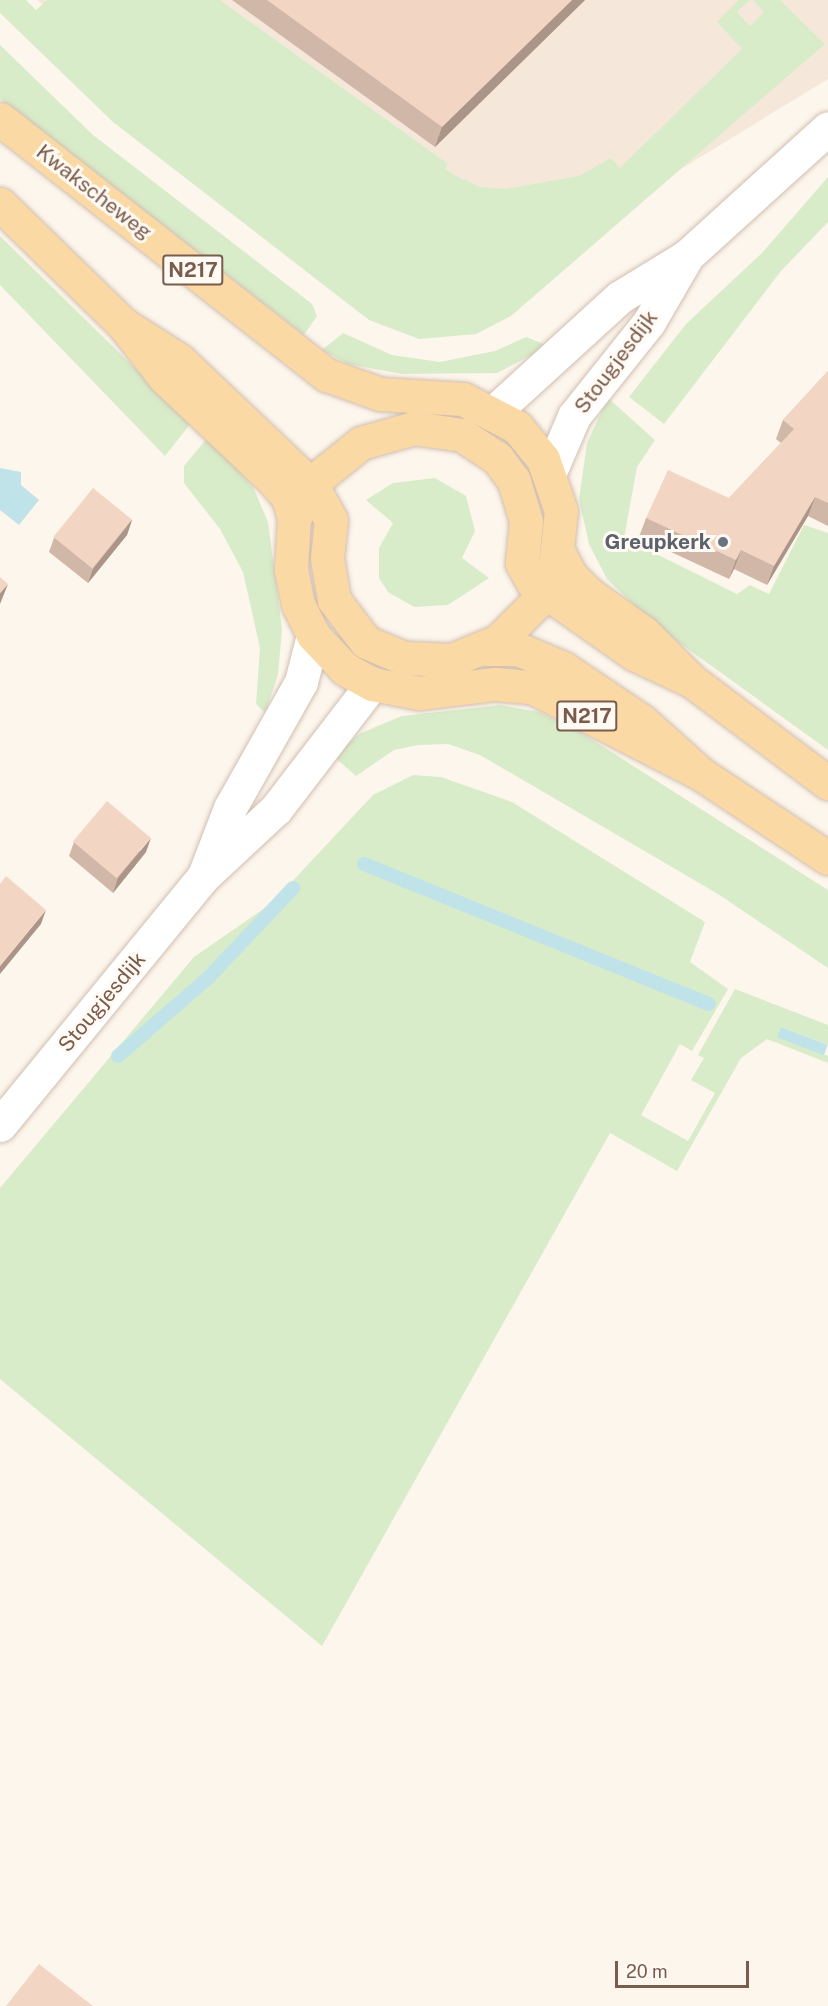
<!DOCTYPE html>
<style>
body{margin:0}
#map{position:relative;width:828px;height:2006px;overflow:hidden;background:#fdf6ec;font-family:"Public Sans",sans-serif}
div>[style]{position:absolute}
.residential>*{inset:0;background:#f5e8da}
.green>*{inset:0;background:#d8ecc9}
.water>*{inset:0;background:#bfe3e8;transform-origin:0 0}
.stream>*{height:14px;margin:-7px;padding:0 7px;transform-origin:7px;border-radius:7px;background:#bfe3e8}
.roads{filter:drop-shadow(0 0 2px #d1beb0) drop-shadow(0 0 2px #d1beb0)}
.minor>*{height:33px;margin:-16.5px;padding:0 16.5px;transform-origin:16.5px;border-radius:16.5px;background:#fff}
.major>*{height:33px;margin:-16.5px;padding:0 16.5px;transform-origin:16.5px;border-radius:16.5px;background:#fbd9a5}
.wall>*{inset:0;background:#d1b7a8}
.shaded-wall>*{inset:0;background:#aa9588}
.building>*{inset:0;background:#f3d5c3;transform-origin:0 0}
.dots>*{width:16px;height:16px;translate:-50% -50%;box-sizing:border-box;border:3px solid #fffaf3;border-radius:50%}
span{translate:-50% -50%;white-space:nowrap;text-align:center;line-height:1.15;-webkit-text-stroke:6px #fffaf3;paint-order:stroke}
.shield-label span{padding:2px 4px;background:#fffaf3;border:2px solid;border-radius:4px;-webkit-text-stroke-width:0}
.shield-label{font-size:20px;color:#7a5c4d;font-weight:700}
.street-label{font-size:21px;color:#7a5c4d}
.worship-label{font-size:21px;color:#5b616d;font-weight:700}
.right{translate:-100% -50%;text-align:right}
.scale{position:absolute;left:615px;top:1961px;width:134px;height:27px;box-sizing:border-box;border:3px solid #7a5c4d;border-top:0;padding-left:8px;font-size:18px;line-height:21px;white-space:nowrap;color:#7a5c4d;-webkit-text-stroke:4px #fffaf3;paint-order:stroke}
</style>
<div id="map">
<div class="residential">
<div style="clip-path:polygon(37px 0,828px 0,828px 79px,416px 331px)"></div>
</div>
<div class="green">
<div style="clip-path:polygon(0 0,26px 0,36px 10px,47px 0,220px 0,448px 164px,445px 169px,454px 175px,480px 187px,505px 189px,579px 176px,611px 158px,620px 168px,742px 49px,717px 22px,739px 0,750px 0,737px 12px,750px 26px,764px 12px,753px 0,780px 0,825px 44px,511px 316px,476px 334px,419px 339px,369px 320px,113px 122px,0 13px)"></div>
<div style="clip-path:polygon(0 45px,93px 135px,312px 304px,317px 316px,304px 335px,0 99px)"></div>
<div style="clip-path:polygon(828px 177px,828px 222px,781px 271px,664px 424px,629px 397px,686px 324px,762px 253px)"></div>
<div style="clip-path:polygon(0 236px,191px 423px,165px 456px,0 285px)"></div>
<div style="clip-path:polygon(343px 333px,392px 355px,440px 362px,495px 351px,526px 337px,549px 346px,497px 373px,402px 374px,348px 364px,322px 350px)"></div>
<div style="clip-path:polygon(608px 398px,655px 440px,637px 467px,624px 538px,737px 594px,750px 585px,769px 594px,804px 525px,828px 533px,828px 750px,656px 626px,607px 579px,589px 544px,579px 499px,587px 443px)"></div>
<div style="clip-path:polygon(208px 437px,253px 487px,268px 522px,282px 629px,278px 675px,265px 713px,256px 704px,260px 648px,243px 572px,220px 529px,184px 483px,184px 466px)"></div>
<div style="clip-path:polygon(435px 478px,466px 496px,475px 531px,462px 558px,489px 578px,448px 605px,414px 607px,388px 592px,379px 578px,379px 548px,393px 523px,366px 500px,393px 483px)"></div>
<div style="clip-path:polygon(500px 705px,539px 712px,577px 730px,828px 890px,828px 968px,718px 894px,480px 755px,448px 744px,418px 745px,394px 750px,356px 776px,332px 755px,361px 733px,402px 716px)"></div>
<div style="clip-path:polygon(413px 775px,441px 777px,512px 802px,705px 922px,690px 962px,728px 989px,692px 1051px,680px 1044px,641px 1115px,688px 1141px,715px 1093px,691px 1080px,704px 1058px,698px 1055px,735px 989px,828px 1025px,828px 1045px,781px 1027px,778px 1036px,828px 1056px,828px 1063px,767px 1039px,741px 1058px,677px 1171px,610px 1133px,322px 1646px,0 1379px,0 1188px,194px 957px,272px 903px,373px 795px)"></div>
</div>
<div class="water">
<div style="clip-path:polygon(0 468px,21px 472px,21px 485px,39px 500px,19px 525px,0 510px)"></div>
<div style="left:781px;top:1027px;width:50px;height:11px;rotate:21deg"></div>
</div>
<div class="stream">
<div style="left:364px;top:864px;width:372px;rotate:22.1deg"></div>
<div style="left:118px;top:1056px;width:119px;rotate:-40.9deg"></div>
<div style="left:208px;top:978px;width:124px;rotate:-46.6deg"></div>
</div>
<div class="roads">
<div class="minor">
<div style="left:495px;top:411px;width:169px;rotate:-42.4deg"></div>
<div style="left:620px;top:297px;width:79px;rotate:-31.5deg"></div>
<div style="left:687px;top:256px;width:190px;rotate:-42.2deg"></div>
<div style="left:550px;top:472px;width:61px;rotate:-66.8deg"></div>
<div style="left:574px;top:416px;width:120px;rotate:-51.4deg"></div>
<div style="left:649px;top:322px;width:72px;rotate:-59.9deg"></div>
<div style="left:205px;top:873px;width:70px;rotate:-69deg"></div>
<div style="left:230px;top:808px;width:145px;rotate:-60.6deg"></div>
<div style="left:301px;top:682px;width:49px;rotate:-75.7deg"></div>
<div style="left:0;top:1125px;width:320px;rotate:-50.7deg"></div>
<div style="left:203px;top:877px;width:100px;rotate:-43deg"></div>
<div style="left:276px;top:809px;width:158px;rotate:-52.5deg"></div>
</div>
<div class="major">
<div style="left:0;top:119px;width:415px;rotate:38.1deg"></div>
<div style="left:327px;top:375px;width:56px;rotate:19.7deg"></div>
<div style="left:380px;top:394px;width:83px;rotate:3.4deg"></div>
<div style="left:463px;top:399px;width:61px;rotate:27.4deg"></div>
<div style="left:517px;top:427px;width:41px;rotate:50.9deg"></div>
<div style="left:543px;top:459px;width:55px;rotate:70.9deg"></div>
<div style="left:561px;top:511px;width:54px;rotate:96.3deg"></div>
<div style="left:555px;top:565px;width:41px;rotate:115.9deg"></div>
<div style="left:537px;top:602px;width:55px;rotate:135deg"></div>
<div style="left:498px;top:641px;width:50px;rotate:157.6deg"></div>
<div style="left:452px;top:660px;width:48px;rotate:-177.6deg"></div>
<div style="left:404px;top:658px;width:41px;rotate:-157.2deg"></div>
<div style="left:366px;top:642px;width:53px;rotate:-127.3deg"></div>
<div style="left:334px;top:600px;width:43px;rotate:-99.5deg"></div>
<div style="left:327px;top:558px;width:38px;rotate:-84deg"></div>
<div style="left:331px;top:520px;width:39px;rotate:-119deg"></div>
<div style="left:312px;top:486px;width:183px;rotate:-136.5deg"></div>
<div style="left:179px;top:360px;width:67px;rotate:-147.3deg"></div>
<div style="left:0;top:204px;width:172px;rotate:44.3deg"></div>
<div style="left:123px;top:324px;width:67px;rotate:52.3deg"></div>
<div style="left:164px;top:377px;width:150px;rotate:43.4deg"></div>
<div style="left:273px;top:480px;width:23px;rotate:49deg"></div>
<div style="left:288px;top:497px;width:22px;rotate:74deg"></div>
<div style="left:558px;top:551px;width:27px;rotate:63deg"></div>
<div style="left:570px;top:575px;width:27px;rotate:45deg"></div>
<div style="left:589px;top:594px;width:67px;rotate:35.3deg"></div>
<div style="left:644px;top:633px;width:68px;rotate:45deg"></div>
<div style="left:692px;top:681px;width:170px;rotate:36.9deg"></div>
<div style="left:487px;top:649px;width:31px"></div>
<div style="left:518px;top:649px;width:49px;rotate:22.9deg"></div>
<div style="left:563px;top:668px;width:95px;rotate:33.9deg"></div>
<div style="left:642px;top:721px;width:79px;rotate:41.9deg"></div>
<div style="left:701px;top:774px;width:152px;rotate:33.5deg"></div>
<div style="left:692px;top:681px;width:64px;rotate:-155deg"></div>
<div style="left:634px;top:654px;width:123px;rotate:-144.9deg"></div>
<div style="left:533px;top:583px;width:23px;rotate:-119deg"></div>
<div style="left:522px;top:563px;width:42px;rotate:-84.6deg"></div>
<div style="left:526px;top:521px;width:42px;rotate:-106.7deg"></div>
<div style="left:514px;top:481px;width:29px;rotate:-126deg"></div>
<div style="left:497px;top:458px;width:42px;rotate:-146.7deg"></div>
<div style="left:462px;top:435px;width:49px;rotate:-171.7deg"></div>
<div style="left:414px;top:428px;width:55px;rotate:164.2deg"></div>
<div style="left:361px;top:443px;width:53px;rotate:141.2deg"></div>
<div style="left:320px;top:476px;width:49px;rotate:121.8deg"></div>
<div style="left:294px;top:518px;width:51px;rotate:93.4deg"></div>
<div style="left:291px;top:569px;width:36px;rotate:79deg"></div>
<div style="left:298px;top:604px;width:34px;rotate:64deg"></div>
<div style="left:313px;top:635px;width:47px;rotate:46.7deg"></div>
<div style="left:345px;top:669px;width:31px;rotate:29deg"></div>
<div style="left:372px;top:684px;width:48px;rotate:10.8deg"></div>
<div style="left:419px;top:693px;width:77px;rotate:-6.8deg"></div>
<div style="left:495px;top:684px;width:37px;rotate:5deg"></div>
<div style="left:532px;top:687px;width:190px;rotate:27.2deg"></div>
</div>
</div>
<div class="wall">
<div style="clip-path:polygon(232px 0,585px 0,435px 147px)"></div>
<div style="clip-path:polygon(828px 371px,828px 526px,808px 516px,767px 585px,734px 569px,729px 579px,639px 537px,646px 518px,729px 498px,781px 443px,776px 439px,783px 420px)"></div>
<div style="clip-path:polygon(132px 520px,127px 535px,88px 583px,49px 552px,54px 538px)"></div>
<div style="clip-path:polygon(74px 842px,146px 852px,113px 893px,69px 856px)"></div>
</div>
<div class="shaded-wall">
<div style="clip-path:polygon(572px 0,585px 0,435px 147px,442px 127px)"></div>
<div style="clip-path:polygon(815px 497px,808px 516px,767px 585px,774px 566px)"></div>
<div style="clip-path:polygon(132px 520px,127px 535px,88px 583px,93px 569px)"></div>
<div style="clip-path:polygon(741px 550px,734px 569px,729px 579px,736px 560px)"></div>
<div style="clip-path:polygon(8px 584px,0 604px,0 593px)"></div>
<div style="clip-path:polygon(151px 838px,146px 852px,113px 893px,118px 878px)"></div>
<div style="clip-path:polygon(46px 910px,41px 924px,0 974px,0 966px)"></div>
</div>
<div class="building">
<div style="clip-path:polygon(267px 0,572px 0,442px 127px)"></div>
<div style="clip-path:polygon(828px 371px,828px 503px,815px 497px,774px 566px,741px 550px,736px 560px,646px 518px,668px 470px,729px 498px,794px 429px,783px 420px)"></div>
<div style="left:93px;top:488px;width:50px;height:63px;rotate:39deg"></div>
<div style="clip-path:polygon(0 577px,8px 584px,0 593px)"></div>
<div style="left:107px;top:801px;width:57px;height:53px;rotate:40deg"></div>
<div style="clip-path:polygon(6px 876px,46px 910px,0 966px,0 884px)"></div>
<div style="clip-path:polygon(39px 1964px,93px 2006px,6px 2006px)"></div>
</div>
<div class="dots">
<div style="left:723px;top:542px;background:#6b7280"></div>
</div>
<div class="shield-label">
<span style="left:193px;top:270px">N217</span>
<span style="left:587px;top:716px">N217</span>
</div>
<div class="street-label">
<span style="left:94px;top:192px;rotate:38deg">Kwakscheweg</span>
<span style="left:616px;top:362px;rotate:-53deg">Stougjesdijk</span>
<span style="left:102px;top:1002px;rotate:-50deg">Stougjesdijk</span>
</div>
<div class="worship-label">
<span class="right" style="left:711px;top:542px">Greupkerk</span>
</div>
<div class="scale">20 m</div>
</div>
